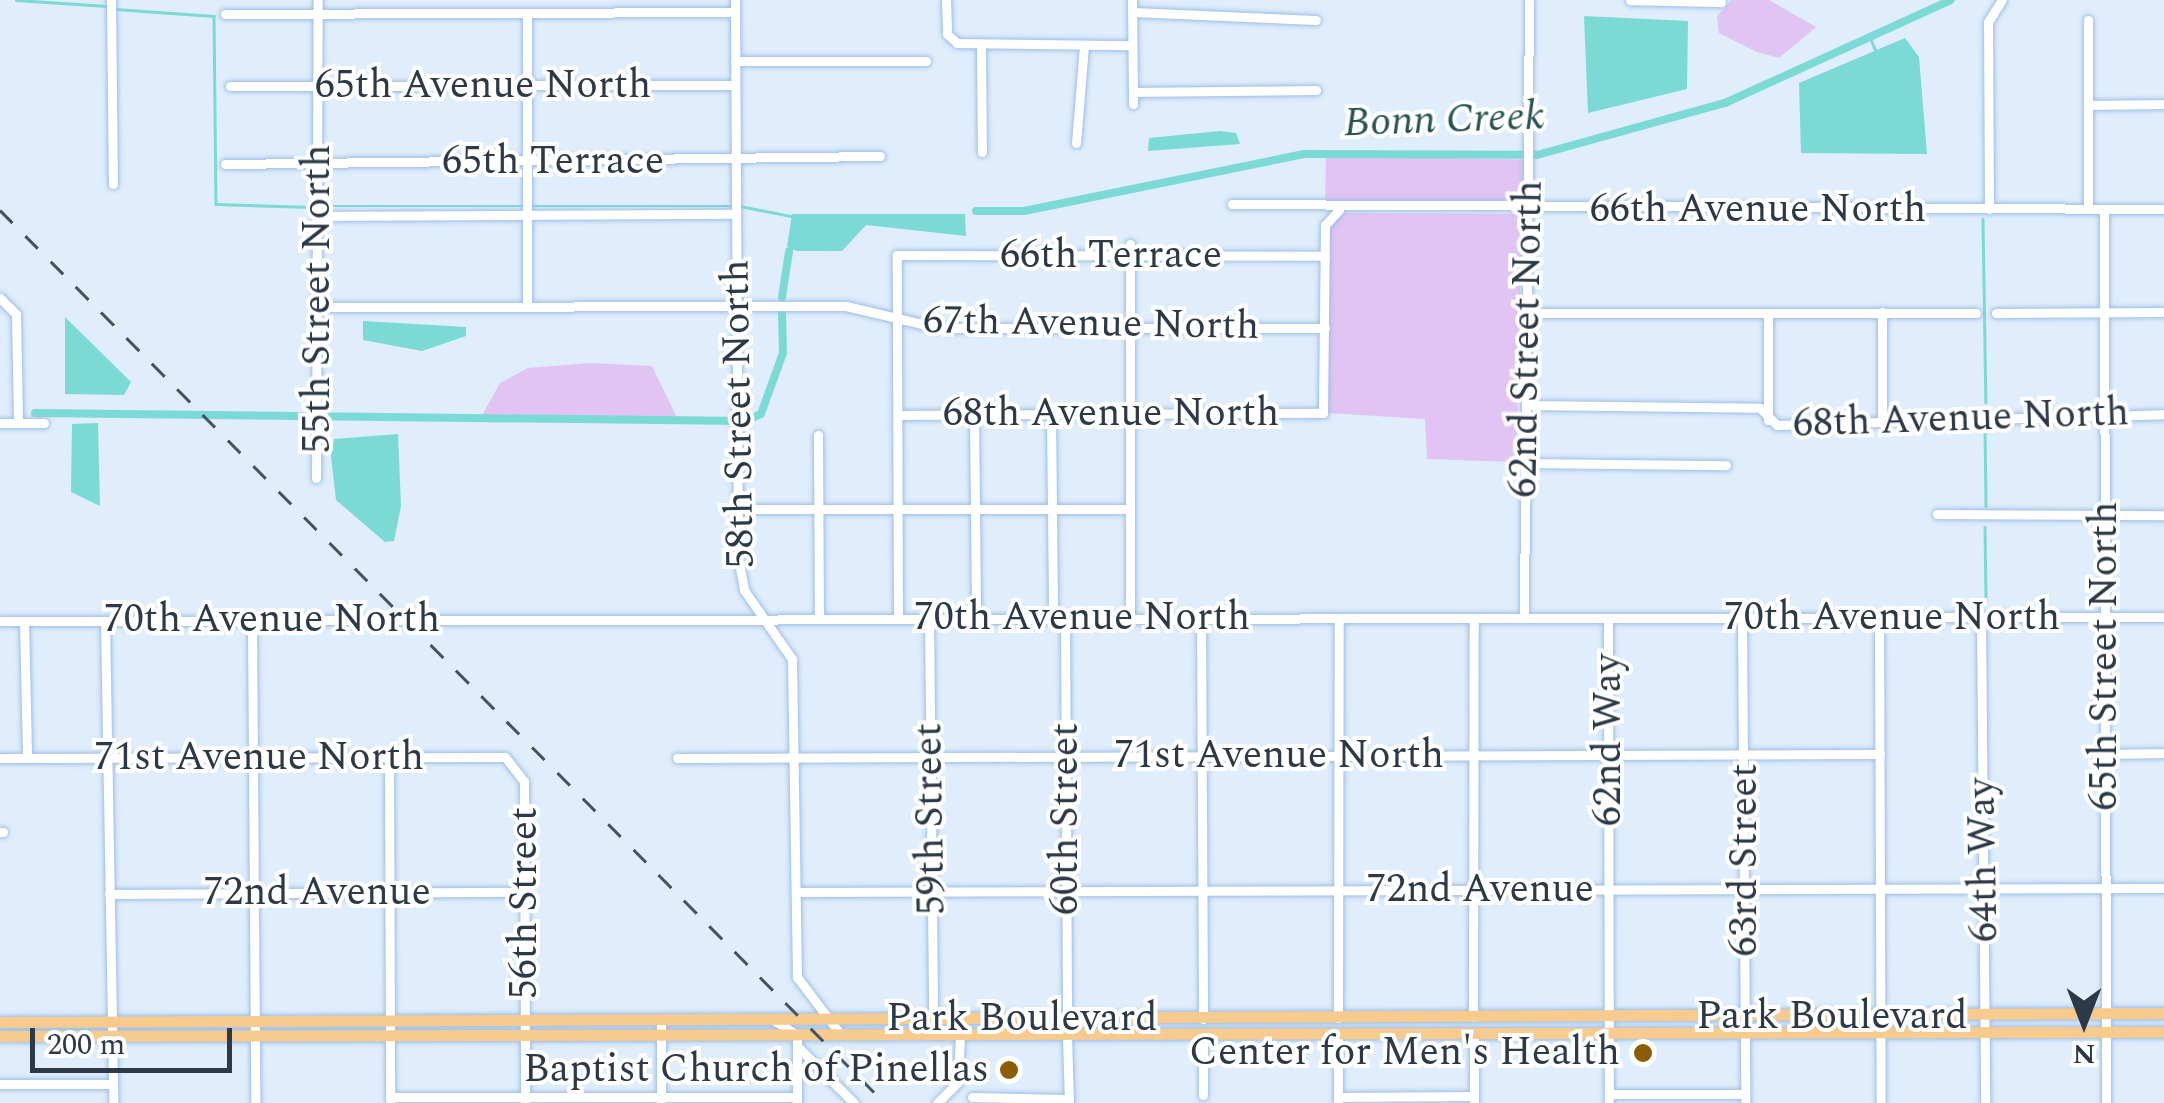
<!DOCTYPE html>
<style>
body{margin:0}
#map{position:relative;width:2164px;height:1103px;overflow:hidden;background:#dfedfc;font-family:Spectral,serif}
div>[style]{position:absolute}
.green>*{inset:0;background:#e1c4f3;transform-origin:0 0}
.water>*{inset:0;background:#7bdad6}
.stream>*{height:2.5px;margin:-1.25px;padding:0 1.25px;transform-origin:1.25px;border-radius:1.25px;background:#7bdad6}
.canal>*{height:8px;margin:-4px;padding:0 4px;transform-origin:4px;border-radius:4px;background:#7bdad6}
.roads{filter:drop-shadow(0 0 2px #9ebfe5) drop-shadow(0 0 2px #9ebfe5)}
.minor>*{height:9px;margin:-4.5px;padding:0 4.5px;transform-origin:4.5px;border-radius:4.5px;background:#fff}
.major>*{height:11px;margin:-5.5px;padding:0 5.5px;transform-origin:5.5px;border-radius:5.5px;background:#f7cb8e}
.rail>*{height:2.5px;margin-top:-1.25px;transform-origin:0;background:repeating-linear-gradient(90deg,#455261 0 18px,transparent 0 36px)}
.dots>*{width:28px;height:28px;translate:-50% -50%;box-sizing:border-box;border:5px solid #fff;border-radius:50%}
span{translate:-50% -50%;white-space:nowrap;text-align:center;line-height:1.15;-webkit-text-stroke:8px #fff;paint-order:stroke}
.street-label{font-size:40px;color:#2c3948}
.poi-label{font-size:40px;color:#2c3948}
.right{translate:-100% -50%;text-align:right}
.water-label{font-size:42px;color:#285352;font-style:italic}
.north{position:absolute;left:2034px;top:973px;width:100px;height:100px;-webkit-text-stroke:8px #fff;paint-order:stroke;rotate:180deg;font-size:28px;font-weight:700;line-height:40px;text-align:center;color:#2c3948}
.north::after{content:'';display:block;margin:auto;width:35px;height:45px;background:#2c3948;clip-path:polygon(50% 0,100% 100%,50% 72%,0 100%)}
.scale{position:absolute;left:30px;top:1028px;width:202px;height:45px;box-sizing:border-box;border:5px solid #2c3948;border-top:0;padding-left:12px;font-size:30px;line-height:35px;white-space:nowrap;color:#2c3948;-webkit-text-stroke:8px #fff;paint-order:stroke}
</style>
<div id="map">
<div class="green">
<div style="clip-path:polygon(1732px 0,1769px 0,1816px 27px,1779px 58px,1757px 52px,1719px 33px,1717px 16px)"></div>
<div style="left:1326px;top:156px;width:198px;height:50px;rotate:1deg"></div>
<div style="clip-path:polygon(1342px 213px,1522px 214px,1516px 462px,1427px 459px,1425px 419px,1327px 413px,1329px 226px)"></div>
<div style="clip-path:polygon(590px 363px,652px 366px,679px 422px,480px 419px,500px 383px,528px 368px)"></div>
</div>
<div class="water">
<div style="clip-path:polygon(1584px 16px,1688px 21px,1687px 89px,1588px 113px)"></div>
<div style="clip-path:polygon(1905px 38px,1919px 57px,1927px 154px,1801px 153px,1799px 83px)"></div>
<div style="clip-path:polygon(1220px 131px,1236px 133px,1240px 144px,1148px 151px,1149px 138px)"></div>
<div style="clip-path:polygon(792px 214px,965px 214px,966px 236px,866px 225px,842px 251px,797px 251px,787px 247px)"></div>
<div style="clip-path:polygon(65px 317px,131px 382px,124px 395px,65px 394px)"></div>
<div style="clip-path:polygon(363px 321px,466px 327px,466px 336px,422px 351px,363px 340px)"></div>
<div style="clip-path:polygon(98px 423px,100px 506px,71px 492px,72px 424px)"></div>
<div style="clip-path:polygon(398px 434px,401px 506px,394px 541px,385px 542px,336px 500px,331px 456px,334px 439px)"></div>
</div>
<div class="stream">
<div style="left:16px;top:0;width:91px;rotate:3.8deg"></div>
<div style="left:115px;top:9px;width:99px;rotate:4deg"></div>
<div style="left:214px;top:16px;width:188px;rotate:89.4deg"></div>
<div style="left:216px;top:204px;width:96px;rotate:1.8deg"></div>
<div style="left:1870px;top:37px;width:15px;rotate:67deg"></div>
<div style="left:320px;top:206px;width:202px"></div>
<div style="left:530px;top:206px;width:202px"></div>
<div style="left:740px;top:206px;width:52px;rotate:11.1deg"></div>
<div style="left:1983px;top:219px;width:183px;rotate:89.1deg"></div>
<div style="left:1985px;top:423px;width:83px;rotate:89.3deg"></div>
<div style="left:1985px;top:527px;width:73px;rotate:89.2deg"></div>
</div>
<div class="canal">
<div style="left:976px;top:211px;width:48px"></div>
<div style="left:1024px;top:211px;width:287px;rotate:-11.5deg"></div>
<div style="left:1305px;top:154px;width:232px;rotate:0.2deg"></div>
<div style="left:1537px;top:155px;width:195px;rotate:-15.5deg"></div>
<div style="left:1725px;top:103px;width:248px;rotate:-24.5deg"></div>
<div style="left:782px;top:297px;width:46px;rotate:-81.2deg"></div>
<div style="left:35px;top:413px;width:710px;rotate:0.65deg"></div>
<div style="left:745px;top:421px;width:17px;rotate:-24deg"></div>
<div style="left:761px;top:414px;width:65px;rotate:-70.2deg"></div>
<div style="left:783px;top:353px;width:40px;rotate:-91.4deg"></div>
</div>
<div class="roads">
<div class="minor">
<div style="left:111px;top:0;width:184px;rotate:89.4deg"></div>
<div style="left:735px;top:0;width:558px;rotate:89.69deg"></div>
<div style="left:738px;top:558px;width:33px;rotate:79deg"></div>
<div style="left:744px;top:590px;width:84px;rotate:55.2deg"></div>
<div style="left:792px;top:659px;width:318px;rotate:89.1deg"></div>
<div style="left:797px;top:977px;width:73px;rotate:52.8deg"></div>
<div style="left:946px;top:0;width:34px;rotate:88deg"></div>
<div style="left:947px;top:34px;width:13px;rotate:42deg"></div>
<div style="left:957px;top:43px;width:175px;rotate:0.7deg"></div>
<div style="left:1132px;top:0;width:104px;rotate:89.4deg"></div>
<div style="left:1630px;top:0;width:91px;rotate:1.3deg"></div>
<div style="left:1132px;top:12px;width:184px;rotate:2.5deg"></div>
<div style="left:225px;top:14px;width:510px;rotate:-0.22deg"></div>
<div style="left:981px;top:46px;width:106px;rotate:89.5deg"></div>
<div style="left:735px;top:61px;width:191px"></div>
<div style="left:230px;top:86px;width:505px;rotate:-0.11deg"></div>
<div style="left:1133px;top:92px;width:183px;rotate:-0.6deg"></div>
<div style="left:2088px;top:105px;width:76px;rotate:-0.8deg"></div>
<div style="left:1076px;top:143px;width:98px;rotate:-85.3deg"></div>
<div style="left:225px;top:164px;width:655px;rotate:-0.7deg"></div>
<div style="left:1232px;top:204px;width:932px;rotate:0.31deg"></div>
<div style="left:1989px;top:209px;width:187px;rotate:-90.3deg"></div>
<div style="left:1988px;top:22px;width:26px;rotate:-58deg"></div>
<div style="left:2088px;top:209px;width:189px;rotate:-90deg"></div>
<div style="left:2104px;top:209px;width:894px;rotate:89.87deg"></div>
<div style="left:319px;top:216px;width:416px;rotate:-0.3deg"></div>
<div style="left:1130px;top:244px;width:374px;rotate:90deg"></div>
<div style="left:0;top:298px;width:23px;rotate:45deg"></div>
<div style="left:16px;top:314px;width:108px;rotate:88.9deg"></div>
<div style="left:527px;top:306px;width:293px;rotate:-90deg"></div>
<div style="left:318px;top:307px;width:528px;rotate:-0.11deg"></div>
<div style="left:846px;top:306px;width:96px;rotate:13.3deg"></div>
<div style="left:939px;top:328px;width:386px"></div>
<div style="left:1528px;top:313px;width:448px"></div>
<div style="left:1996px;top:313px;width:168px;rotate:-0.3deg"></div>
<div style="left:1526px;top:405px;width:234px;rotate:0.7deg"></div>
<div style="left:1760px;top:408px;width:24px;rotate:45deg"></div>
<div style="left:1777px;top:425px;width:387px;rotate:-1.6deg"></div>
<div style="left:974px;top:414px;width:204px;rotate:89.4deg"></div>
<div style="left:1051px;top:414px;width:204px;rotate:89.4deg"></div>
<div style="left:898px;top:415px;width:425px;rotate:-0.3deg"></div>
<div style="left:1323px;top:413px;width:188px;rotate:-89.4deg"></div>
<div style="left:1325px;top:225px;width:21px;rotate:-47deg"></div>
<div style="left:1768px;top:420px;width:107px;rotate:-90deg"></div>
<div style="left:0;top:423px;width:44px"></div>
<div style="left:1882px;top:423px;width:111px;rotate:-90deg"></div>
<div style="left:818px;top:435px;width:183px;rotate:89.7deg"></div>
<div style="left:1526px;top:463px;width:200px;rotate:0.6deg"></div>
<div style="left:316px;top:478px;width:478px;rotate:-89.8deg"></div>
<div style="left:737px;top:509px;width:393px"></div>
<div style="left:1937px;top:514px;width:227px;rotate:0.3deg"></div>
<div style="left:898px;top:618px;width:363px;rotate:-90.2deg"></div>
<div style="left:897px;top:255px;width:428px;rotate:0.1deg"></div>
<div style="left:929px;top:618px;width:402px;rotate:89.4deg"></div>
<div style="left:1065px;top:618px;width:401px;rotate:89.7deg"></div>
<div style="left:1201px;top:618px;width:401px;rotate:89.7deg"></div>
<div style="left:1524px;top:618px;width:618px;rotate:-89.54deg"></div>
<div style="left:1608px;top:618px;width:485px;rotate:89.9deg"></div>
<div style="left:1742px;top:618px;width:485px;rotate:89.6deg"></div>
<div style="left:1879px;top:618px;width:485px;rotate:89.8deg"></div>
<div style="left:1981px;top:618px;width:485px;rotate:89.5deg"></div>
<div style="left:252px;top:620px;width:483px;rotate:89.6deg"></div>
<div style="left:0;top:621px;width:2164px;rotate:-0.11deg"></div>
<div style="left:24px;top:621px;width:137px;rotate:88.7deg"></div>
<div style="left:105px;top:621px;width:482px;rotate:89deg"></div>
<div style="left:2105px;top:754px;width:59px;rotate:-1deg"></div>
<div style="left:0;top:758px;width:505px;rotate:-0.11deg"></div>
<div style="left:505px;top:757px;width:31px;rotate:52deg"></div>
<div style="left:524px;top:781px;width:322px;rotate:89.8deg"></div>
<div style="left:389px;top:758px;width:342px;rotate:89.8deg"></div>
<div style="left:677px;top:758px;width:1203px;rotate:-0.19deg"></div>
<div style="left:0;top:832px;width:3px"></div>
<div style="left:796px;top:892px;width:1368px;rotate:-0.17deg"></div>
<div style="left:109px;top:894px;width:416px;rotate:-0.3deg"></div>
<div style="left:1473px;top:1017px;width:399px;rotate:-89.9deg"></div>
<div style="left:1338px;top:1018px;width:400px;rotate:-89.9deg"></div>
<div style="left:661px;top:1020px;width:80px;rotate:90deg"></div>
<div style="left:775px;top:1021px;width:26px;rotate:32deg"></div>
<div style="left:797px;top:1035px;width:68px;rotate:90deg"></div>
<div style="left:1203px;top:1034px;width:61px;rotate:90deg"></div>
<div style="left:1067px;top:1036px;width:67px;rotate:88.3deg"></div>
<div style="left:797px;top:1046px;width:81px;rotate:45deg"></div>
<div style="left:0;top:1084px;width:113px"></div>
<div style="left:1609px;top:1094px;width:136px"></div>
<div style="left:390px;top:1097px;width:407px"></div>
<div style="left:972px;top:1097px;width:97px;rotate:1.2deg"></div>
<div style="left:1338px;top:1097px;width:136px;rotate:-0.4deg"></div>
<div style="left:1338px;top:1101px;width:67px;rotate:-90deg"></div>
<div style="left:937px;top:1103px;width:30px;rotate:-45deg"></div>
<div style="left:958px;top:1082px;width:47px;rotate:-87.6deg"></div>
<div style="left:1474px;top:1103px;width:69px;rotate:-90deg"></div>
</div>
<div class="major">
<div style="left:0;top:1022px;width:2164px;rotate:-0.24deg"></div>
<div style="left:0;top:1036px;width:2164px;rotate:-0.11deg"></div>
</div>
</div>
<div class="rail">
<div style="left:0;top:210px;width:1257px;rotate:45.26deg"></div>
</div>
<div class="dots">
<div style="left:1643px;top:1053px;background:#8d5c07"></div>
<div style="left:1009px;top:1070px;background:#8d5c07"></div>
</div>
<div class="street-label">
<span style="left:483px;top:86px">65th Avenue North</span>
<span style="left:553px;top:162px">65th Terrace</span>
<span style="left:1758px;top:210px">66th Avenue North</span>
<span style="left:1111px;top:256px">66th Terrace</span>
<span style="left:318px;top:299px;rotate:-90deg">55th Street North</span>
<span style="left:1091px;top:324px;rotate:1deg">67th Avenue North</span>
<span style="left:1527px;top:339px;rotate:-89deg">62nd Street North</span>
<span style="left:739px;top:414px;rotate:-91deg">58th Street North</span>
<span style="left:1111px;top:414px">68th Avenue North</span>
<span style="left:1961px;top:419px;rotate:-2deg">68th Avenue North</span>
<span style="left:1082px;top:618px">70th Avenue North</span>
<span style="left:1892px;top:618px">70th Avenue North</span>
<span style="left:272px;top:620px">70th Avenue North</span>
<span style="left:2105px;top:656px;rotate:-90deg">65th Street North</span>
<span style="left:1609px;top:740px;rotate:-90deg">62nd Way</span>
<span style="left:1279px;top:756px">71st Avenue North</span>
<span style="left:259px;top:758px">71st Avenue North</span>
<span style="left:931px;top:819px;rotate:-91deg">59th Street</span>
<span style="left:1066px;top:819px;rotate:-90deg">60th Street</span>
<span style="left:1745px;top:860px;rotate:-90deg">63rd Street</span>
<span style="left:1984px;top:860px;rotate:-91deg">64th Way</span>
<span style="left:1480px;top:890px">72nd Avenue</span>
<span style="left:317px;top:893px">72nd Avenue</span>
<span style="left:525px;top:903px;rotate:-90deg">56th Street</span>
<span style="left:1832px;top:1017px">Park Boulevard</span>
<span style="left:1022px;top:1019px">Park Boulevard</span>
</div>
<div class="poi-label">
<span class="right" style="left:1620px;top:1053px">Center for Men's Health</span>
<span class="right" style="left:989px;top:1070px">Baptist Church of Pinellas</span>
</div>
<div class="water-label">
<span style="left:1444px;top:120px;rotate:-2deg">Bonn Creek</span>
</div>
<div class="north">N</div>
<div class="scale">200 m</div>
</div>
